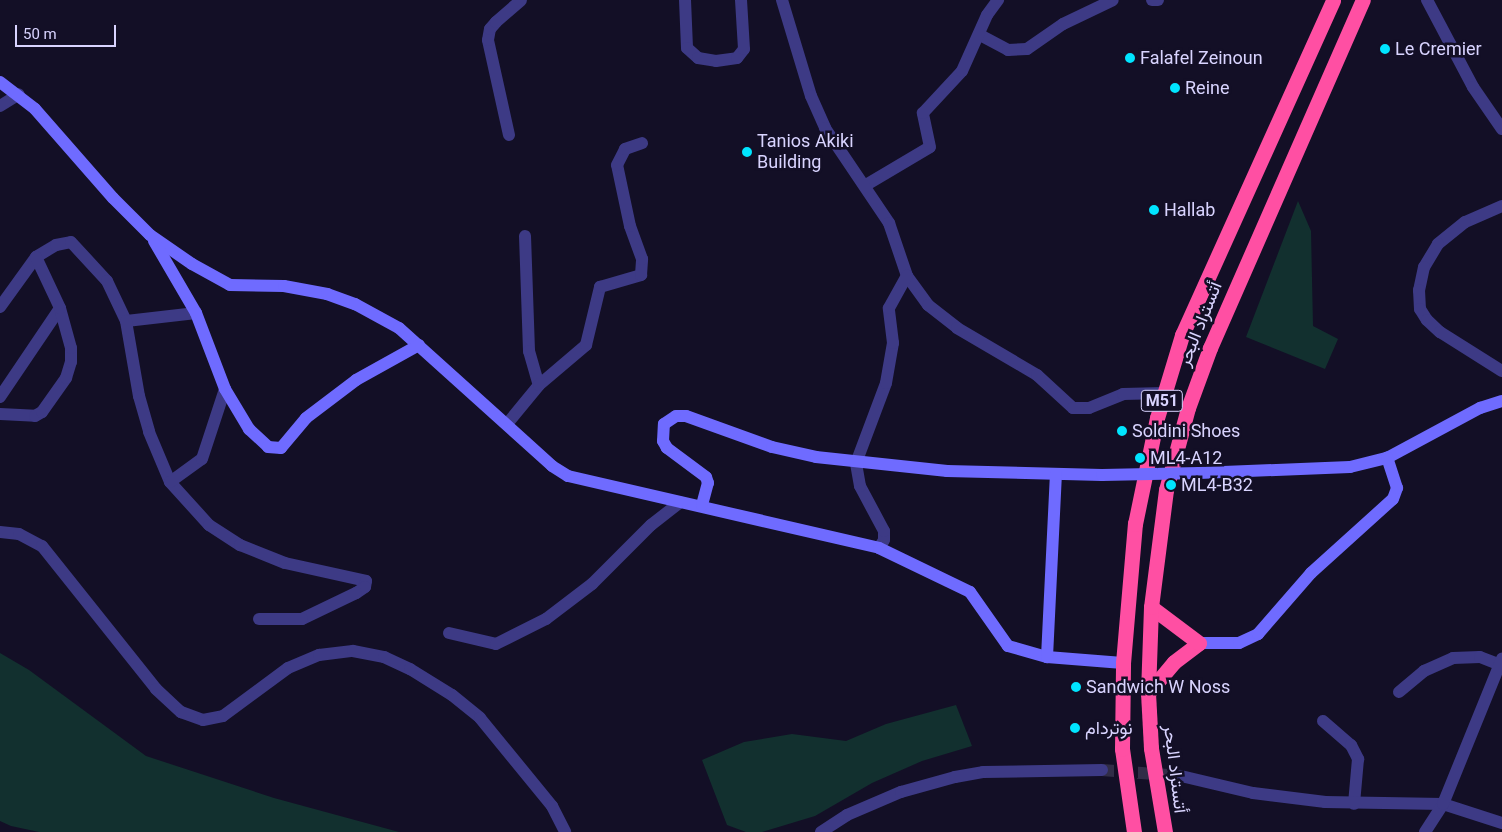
<!DOCTYPE html>
<meta charset="utf-8">
<style>
body{margin:0}
#map{position:relative;width:1502px;height:832px;overflow:hidden;background:#130f26;font-family:Roboto,Vazirmatn,sans-serif}
div>[style]{position:absolute}
.green>*{inset:0;background:#12302f}
.minor-tunnel>*{height:12px;margin-top:-6px;transform-origin:0;background:repeating-linear-gradient(90deg,#312d47 0 12px,transparent 0 18px)}
.minor>*{height:12px;margin:-6px;padding:0 6px;transform-origin:6px;border-radius:6px;background:#3d3a85}
.tertiary>*{height:12px;margin:-6px;padding:0 6px;transform-origin:6px;border-radius:6px;background:#3d3a85}
.secondary>*{height:12px;margin:-6px;padding:0 6px;transform-origin:6px;border-radius:6px;background:#6f6bff}
.motorway>*{height:15px;margin:-7.5px;padding:0 7.5px;transform-origin:7.5px;border-radius:7.5px;background:#ff4fa3}
.secondary-bridge>*{height:12px;margin:-6px;padding:0 6px;transform-origin:6px;border-radius:6px;background:#6f6bff}
.dots>*{width:14px;height:14px;translate:-50% -50%;box-sizing:border-box;border:2px solid #130f26;border-radius:50%}
span{translate:-50% -50%;white-space:nowrap;text-align:center;line-height:1.15;-webkit-text-stroke:5px #130f26;paint-order:stroke}
.shield-label span{padding:1px 4px;background:#130f26;border:1px solid;border-radius:4px;-webkit-text-stroke-width:0}
.shield-label{font-size:16px;color:#d9d4ff;font-weight:700}
.poi-label{font-size:18px;color:#d9d4ff}
.left{translate:0 -50%;text-align:left}
.street-label{font-size:18px;color:#d9d4ff}
.scale{position:absolute;left:15px;top:25px;width:101px;height:22px;box-sizing:border-box;border:2px solid #d9d4ff;border-top:0;padding-left:6px;font-size:15px;line-height:18px;white-space:nowrap;color:#d9d4ff;-webkit-text-stroke:4px #130f26;paint-order:stroke}
</style>
<div id="map">
<div class="green">
<div style="clip-path:polygon(1298px 201px,1311px 231px,1313px 326px,1338px 339px,1325px 369px,1246px 337px)"></div>
<div style="clip-path:polygon(0 653px,29px 670px,146px 756px,274px 798px,399px 832px,39px 832px,11px 826px,0 821px)"></div>
<div style="clip-path:polygon(956px 705px,972px 746px,922px 761px,872px 783px,815px 816px,762px 832px,746px 832px,727px 825px,702px 760px,744px 742px,792px 734px,846px 741px,886px 724px)"></div>
</div>
<div class="minor-tunnel">
<div style="left:1102px;top:770px;width:79px;rotate:4.3deg"></div>
</div>
<div class="minor">
<div style="left:685px;top:0;width:48px;rotate:87.6deg"></div>
<div style="left:687px;top:48px;width:15px;rotate:42deg"></div>
<div style="left:698px;top:58px;width:18px;rotate:9deg"></div>
<div style="left:716px;top:61px;width:21px;rotate:-8deg"></div>
<div style="left:737px;top:58px;width:11px;rotate:-52deg"></div>
<div style="left:744px;top:49px;width:49px;rotate:-93.5deg"></div>
<div style="left:1152px;top:0;width:6px"></div>
<div style="left:980px;top:35px;width:32px;rotate:28deg"></div>
<div style="left:1008px;top:50px;width:19px;rotate:-3deg"></div>
<div style="left:1027px;top:49px;width:44px;rotate:-34.8deg"></div>
<div style="left:1063px;top:24px;width:55px;rotate:-25.6deg"></div>
<div style="left:0;top:106px;width:22px;rotate:-32deg"></div>
<div style="left:509px;top:135px;width:97px;rotate:-102.5deg"></div>
<div style="left:488px;top:40px;width:11px;rotate:-80deg"></div>
<div style="left:490px;top:29px;width:9px;rotate:-49deg"></div>
<div style="left:496px;top:22px;width:33px;rotate:-41deg"></div>
<div style="left:866px;top:185px;width:74px;rotate:-30.7deg"></div>
<div style="left:930px;top:147px;width:35px;rotate:-102deg"></div>
<div style="left:923px;top:113px;width:57px;rotate:-47.1deg"></div>
<div style="left:962px;top:71px;width:61px;rotate:-65.9deg"></div>
<div style="left:987px;top:15px;width:19px;rotate:-54deg"></div>
<div style="left:525px;top:236px;width:115px;rotate:88deg"></div>
<div style="left:529px;top:351px;width:35px;rotate:74deg"></div>
<div style="left:0;top:307px;width:62px;rotate:-54.2deg"></div>
<div style="left:36px;top:257px;width:23px;rotate:-31deg"></div>
<div style="left:56px;top:245px;width:15px;rotate:-11deg"></div>
<div style="left:71px;top:242px;width:53px;rotate:47.3deg"></div>
<div style="left:107px;top:281px;width:44px;rotate:64.6deg"></div>
<div style="left:196px;top:313px;width:70px;rotate:173.5deg"></div>
<div style="left:126px;top:321px;width:76px;rotate:80.2deg"></div>
<div style="left:139px;top:396px;width:37px;rotate:74deg"></div>
<div style="left:149px;top:432px;width:54px;rotate:67.2deg"></div>
<div style="left:170px;top:482px;width:58px;rotate:47.8deg"></div>
<div style="left:209px;top:525px;width:37px;rotate:33deg"></div>
<div style="left:240px;top:545px;width:48px;rotate:21.8deg"></div>
<div style="left:285px;top:563px;width:83px;rotate:12.5deg"></div>
<div style="left:366px;top:581px;width:6px;rotate:99deg"></div>
<div style="left:365px;top:587px;width:11px;rotate:146deg"></div>
<div style="left:356px;top:593px;width:60px;rotate:154.3deg"></div>
<div style="left:302px;top:619px;width:43px;rotate:180deg"></div>
<div style="left:0;top:397px;width:107px;rotate:-56deg"></div>
<div style="left:0;top:414px;width:35px;rotate:3deg"></div>
<div style="left:35px;top:416px;width:8px;rotate:-30deg"></div>
<div style="left:42px;top:412px;width:42px;rotate:-54.8deg"></div>
<div style="left:66px;top:378px;width:17px;rotate:-73deg"></div>
<div style="left:71px;top:362px;width:14px;rotate:-90deg"></div>
<div style="left:71px;top:348px;width:41px;rotate:-105.4deg"></div>
<div style="left:60px;top:308px;width:56px;rotate:-115.2deg"></div>
<div style="left:507px;top:424px;width:50px;rotate:-50.6deg"></div>
<div style="left:539px;top:385px;width:62px;rotate:-40.4deg"></div>
<div style="left:586px;top:345px;width:60px;rotate:-76.4deg"></div>
<div style="left:600px;top:287px;width:43px;rotate:-16.3deg"></div>
<div style="left:641px;top:275px;width:16px;rotate:-86deg"></div>
<div style="left:642px;top:259px;width:35px;rotate:-110deg"></div>
<div style="left:630px;top:226px;width:62px;rotate:-102deg"></div>
<div style="left:617px;top:165px;width:18px;rotate:-63deg"></div>
<div style="left:625px;top:149px;width:18px;rotate:-19deg"></div>
<div style="left:170px;top:482px;width:39px;rotate:-36deg"></div>
<div style="left:202px;top:459px;width:74px;rotate:-71.8deg"></div>
<div style="left:0;top:532px;width:19px;rotate:6deg"></div>
<div style="left:19px;top:534px;width:26px;rotate:28deg"></div>
<div style="left:42px;top:546px;width:183px;rotate:51.4deg"></div>
<div style="left:156px;top:689px;width:34px;rotate:43deg"></div>
<div style="left:181px;top:712px;width:23px;rotate:20deg"></div>
<div style="left:203px;top:720px;width:20px;rotate:-11deg"></div>
<div style="left:223px;top:716px;width:81px;rotate:-36.4deg"></div>
<div style="left:288px;top:668px;width:34px;rotate:-23deg"></div>
<div style="left:319px;top:655px;width:34px;rotate:-7deg"></div>
<div style="left:353px;top:651px;width:32px;rotate:11deg"></div>
<div style="left:384px;top:657px;width:29px;rotate:25deg"></div>
<div style="left:410px;top:669px;width:49px;rotate:31.8deg"></div>
<div style="left:452px;top:695px;width:36px;rotate:39deg"></div>
<div style="left:480px;top:718px;width:114px;rotate:50.7deg"></div>
<div style="left:552px;top:806px;width:29px;rotate:63deg"></div>
<div style="left:449px;top:633px;width:48px;rotate:13.2deg"></div>
<div style="left:496px;top:644px;width:56px;rotate:-26.6deg"></div>
<div style="left:546px;top:619px;width:58px;rotate:-37.3deg"></div>
<div style="left:592px;top:584px;width:83px;rotate:-45deg"></div>
<div style="left:651px;top:525px;width:37px;rotate:-38deg"></div>
<div style="left:1399px;top:692px;width:33px;rotate:-40deg"></div>
<div style="left:1424px;top:671px;width:32px;rotate:-24deg"></div>
<div style="left:1453px;top:658px;width:27px;rotate:-2deg"></div>
<div style="left:1480px;top:657px;width:19px;rotate:21deg"></div>
<div style="left:1323px;top:721px;width:37px;rotate:41deg"></div>
<div style="left:1351px;top:745px;width:16px;rotate:63deg"></div>
<div style="left:1358px;top:759px;width:45px;rotate:95.1deg"></div>
<div style="left:1181px;top:776px;width:74px;rotate:13.3deg"></div>
<div style="left:1253px;top:793px;width:73px;rotate:7.1deg"></div>
<div style="left:1325px;top:802px;width:118px;rotate:1deg"></div>
<div style="left:1443px;top:804px;width:62px;rotate:17.9deg"></div>
<div style="left:821px;top:832px;width:31px;rotate:-33deg"></div>
<div style="left:847px;top:815px;width:59px;rotate:-23.1deg"></div>
<div style="left:901px;top:792px;width:56px;rotate:-15.5deg"></div>
<div style="left:955px;top:777px;width:28px;rotate:-10deg"></div>
<div style="left:983px;top:772px;width:119px;rotate:-1deg"></div>
</div>
<div class="tertiary">
<div style="left:782px;top:0;width:100px;rotate:73.2deg"></div>
<div style="left:811px;top:96px;width:35px;rotate:66deg"></div>
<div style="left:825px;top:128px;width:115px;rotate:56deg"></div>
<div style="left:889px;top:223px;width:56px;rotate:71.2deg"></div>
<div style="left:907px;top:276px;width:36px;rotate:54deg"></div>
<div style="left:928px;top:305px;width:37px;rotate:38deg"></div>
<div style="left:957px;top:328px;width:93px;rotate:30.4deg"></div>
<div style="left:1037px;top:375px;width:49px;rotate:42.5deg"></div>
<div style="left:1073px;top:408px;width:16px"></div>
<div style="left:1089px;top:408px;width:37px;rotate:-22deg"></div>
<div style="left:1123px;top:394px;width:41px;rotate:-1.4deg"></div>
<div style="left:1427px;top:0;width:98px;rotate:62.1deg"></div>
<div style="left:1473px;top:87px;width:51px;rotate:55.4deg"></div>
<div style="left:1502px;top:206px;width:40px;rotate:156.6deg"></div>
<div style="left:1465px;top:222px;width:35px;rotate:141deg"></div>
<div style="left:1438px;top:244px;width:27px;rotate:121deg"></div>
<div style="left:1424px;top:267px;width:24px;rotate:102deg"></div>
<div style="left:1419px;top:290px;width:19px;rotate:87deg"></div>
<div style="left:1420px;top:309px;width:13px;rotate:58deg"></div>
<div style="left:1427px;top:320px;width:18px;rotate:43deg"></div>
<div style="left:1440px;top:332px;width:73px;rotate:32.2deg"></div>
<div style="left:879px;top:548px;width:9px;rotate:-58deg"></div>
<div style="left:884px;top:540px;width:9px;rotate:-90deg"></div>
<div style="left:884px;top:531px;width:51px;rotate:-118.1deg"></div>
<div style="left:860px;top:486px;width:23px;rotate:-100deg"></div>
<div style="left:856px;top:463px;width:85px;rotate:-69.4deg"></div>
<div style="left:886px;top:383px;width:41px;rotate:-80.1deg"></div>
<div style="left:893px;top:343px;width:35px;rotate:-97deg"></div>
<div style="left:889px;top:308px;width:37px;rotate:-61deg"></div>
<div style="left:1425px;top:832px;width:33px;rotate:-57deg"></div>
<div style="left:1443px;top:804px;width:157px;rotate:-67.9deg"></div>
</div>
<div class="secondary">
<div style="left:0;top:82px;width:44px;rotate:37.6deg"></div>
<div style="left:35px;top:109px;width:118px;rotate:48.8deg"></div>
<div style="left:113px;top:198px;width:52px;rotate:45deg"></div>
<div style="left:150px;top:235px;width:51px;rotate:34.6deg"></div>
<div style="left:192px;top:264px;width:43px;rotate:28.9deg"></div>
<div style="left:230px;top:285px;width:54px;rotate:1.1deg"></div>
<div style="left:284px;top:286px;width:44px;rotate:10.5deg"></div>
<div style="left:327px;top:294px;width:30px;rotate:20deg"></div>
<div style="left:355px;top:304px;width:50px;rotate:28.6deg"></div>
<div style="left:399px;top:328px;width:206px;rotate:42deg"></div>
<div style="left:552px;top:466px;width:19px;rotate:32deg"></div>
<div style="left:568px;top:476px;width:319px;rotate:13deg"></div>
<div style="left:879px;top:548px;width:101px;rotate:25.8deg"></div>
<div style="left:970px;top:592px;width:66px;rotate:54.9deg"></div>
<div style="left:1008px;top:646px;width:41px;rotate:15.8deg"></div>
<div style="left:1047px;top:657px;width:76px;rotate:4.5deg"></div>
<div style="left:154px;top:241px;width:83px;rotate:59.7deg"></div>
<div style="left:196px;top:313px;width:81px;rotate:69.1deg"></div>
<div style="left:225px;top:389px;width:47px;rotate:59deg"></div>
<div style="left:249px;top:429px;width:26px;rotate:43deg"></div>
<div style="left:268px;top:447px;width:13px;rotate:4deg"></div>
<div style="left:281px;top:448px;width:39px;rotate:-50deg"></div>
<div style="left:306px;top:418px;width:63px;rotate:-37.2deg"></div>
<div style="left:356px;top:380px;width:72px;rotate:-29.1deg"></div>
<div style="left:1199px;top:473px;width:151px;rotate:-2.3deg"></div>
<div style="left:1350px;top:467px;width:38px;rotate:-14deg"></div>
<div style="left:1387px;top:458px;width:106px;rotate:-28.3deg"></div>
<div style="left:1480px;top:408px;width:23px;rotate:-18deg"></div>
<div style="left:702px;top:505px;width:23px;rotate:-75deg"></div>
<div style="left:708px;top:483px;width:6px;rotate:-108deg"></div>
<div style="left:706px;top:477px;width:49px;rotate:-143.4deg"></div>
<div style="left:667px;top:448px;width:8px;rotate:-120deg"></div>
<div style="left:663px;top:441px;width:17px;rotate:-87deg"></div>
<div style="left:664px;top:424px;width:14px;rotate:-34deg"></div>
<div style="left:676px;top:416px;width:10px"></div>
<div style="left:686px;top:416px;width:91px;rotate:19.8deg"></div>
<div style="left:772px;top:447px;width:45px;rotate:12.8deg"></div>
<div style="left:816px;top:457px;width:132px;rotate:6.1deg"></div>
<div style="left:947px;top:471px;width:155px;rotate:1.5deg"></div>
<div style="left:1199px;top:643px;width:40px"></div>
<div style="left:1239px;top:643px;width:21px;rotate:-25deg"></div>
<div style="left:1258px;top:634px;width:81px;rotate:-49deg"></div>
<div style="left:1311px;top:573px;width:110px;rotate:-42.1deg"></div>
<div style="left:1393px;top:499px;width:12px;rotate:-70deg"></div>
<div style="left:1397px;top:488px;width:32px;rotate:-108deg"></div>
<div style="left:1047px;top:657px;width:183px;rotate:-87.2deg"></div>
</div>
<div class="motorway">
<div style="left:1148px;top:693px;width:40px;rotate:-50deg"></div>
<div style="left:1174px;top:662px;width:31px;rotate:-37deg"></div>
<div style="left:1199px;top:643px;width:60px;rotate:-143.1deg"></div>
<div style="left:1134px;top:832px;width:84px;rotate:-98.2deg"></div>
<div style="left:1122px;top:749px;width:86px;rotate:-89.3deg"></div>
<div style="left:1123px;top:663px;width:140px;rotate:-85.1deg"></div>
<div style="left:1135px;top:524px;width:108px;rotate:-78.3deg"></div>
<div style="left:1157px;top:418px;width:87px;rotate:-73.2deg"></div>
<div style="left:1182px;top:335px;width:367px;rotate:-65.7deg"></div>
<div style="left:1165px;top:832px;width:85px;rotate:-99.5deg"></div>
<div style="left:1151px;top:748px;width:55px;rotate:-93.1deg"></div>
<div style="left:1148px;top:693px;width:86px;rotate:-88deg"></div>
<div style="left:1151px;top:607px;width:118px;rotate:-82.7deg"></div>
<div style="left:1166px;top:490px;width:85px;rotate:-75deg"></div>
<div style="left:1188px;top:408px;width:64px;rotate:-69.9deg"></div>
<div style="left:1210px;top:348px;width:380px;rotate:-66.3deg"></div>
</div>
<div class="secondary-bridge">
<div style="left:1102px;top:475px;width:97px;rotate:-1.2deg"></div>
</div>
<div class="dots">
<div style="left:1385px;top:49px;background:#00e5ff"></div>
<div style="left:1130px;top:58px;background:#00e5ff"></div>
<div style="left:1175px;top:88px;background:#00e5ff"></div>
<div style="left:747px;top:152px;background:#00e5ff"></div>
<div style="left:1154px;top:210px;background:#00e5ff"></div>
<div style="left:1122px;top:431px;background:#00e5ff"></div>
<div style="left:1140px;top:458px;background:#00e5ff"></div>
<div style="left:1171px;top:485px;background:#00e5ff"></div>
<div style="left:1076px;top:687px;background:#00e5ff"></div>
<div style="left:1075px;top:728px;background:#00e5ff"></div>
</div>
<div class="shield-label">
<span style="left:1162px;top:401px">M51</span>
</div>
<div class="poi-label">
<span class="left" style="left:1395px;top:49px">Le Cremier</span>
<span class="left" style="left:1140px;top:58px">Falafel Zeinoun</span>
<span class="left" style="left:1185px;top:88px">Reine</span>
<span class="left" style="left:757px;top:152px">Tanios Akiki<br>Building</span>
<span class="left" style="left:1164px;top:210px">Hallab</span>
<span class="left" style="left:1132px;top:431px">Soldini Shoes</span>
<span class="left" style="left:1150px;top:458px">ML4-A12</span>
<span class="left" style="left:1181px;top:485px">ML4-B32</span>
<span class="left" style="left:1086px;top:687px">Sandwich W Noss</span>
<span class="left" style="left:1085px;top:728px">نوتردام</span>
</div>
<div class="street-label">
<span style="left:1200px;top:324px;rotate:-68deg">أتستراد البحر</span>
<span style="left:1175px;top:769px;rotate:83deg">أتستراد البحر</span>
</div>
<div class="scale">50 m</div>
</div>
